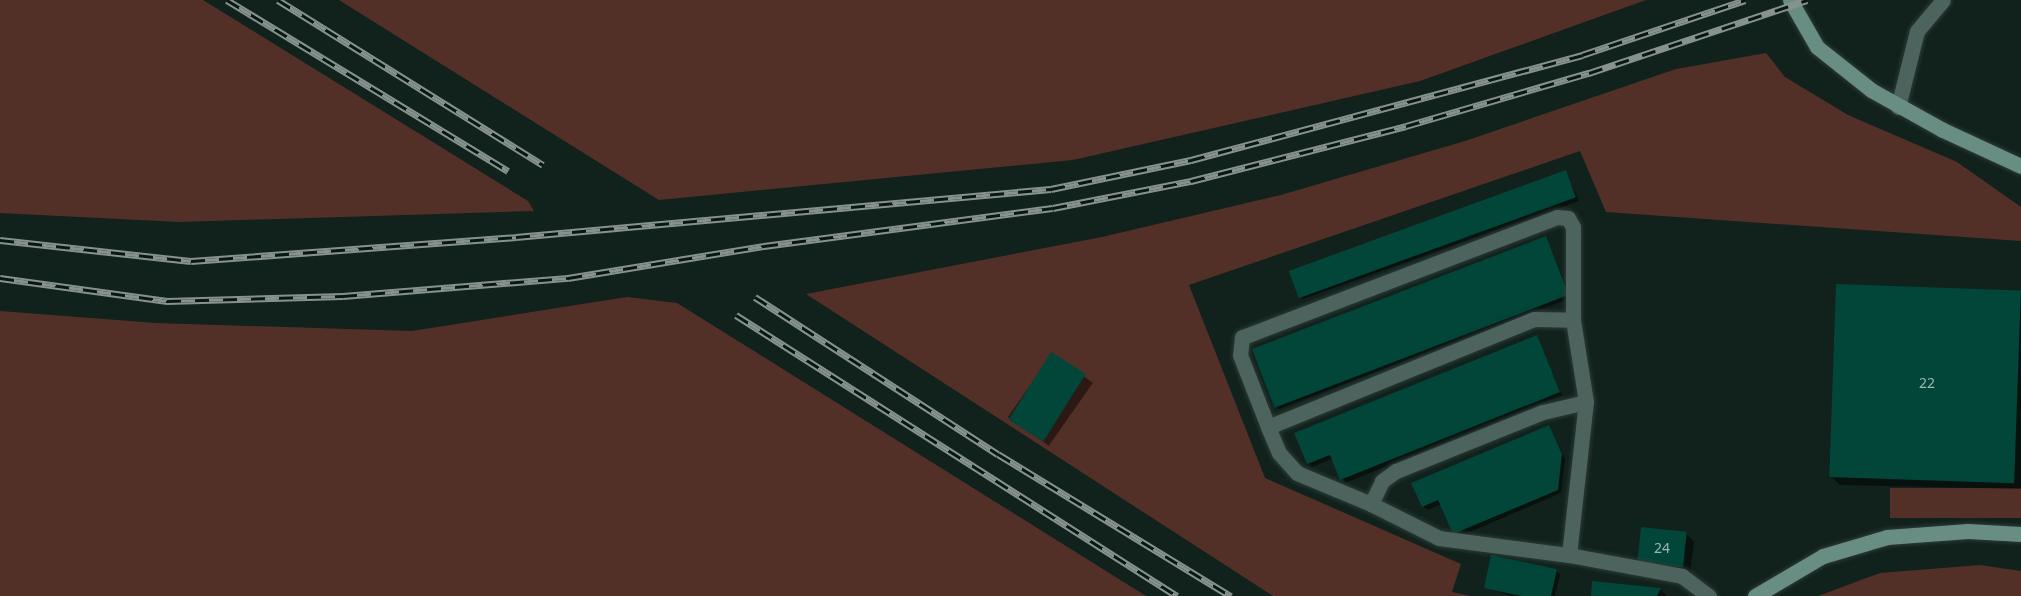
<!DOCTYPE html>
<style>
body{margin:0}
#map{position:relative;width:2021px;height:596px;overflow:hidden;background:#11211c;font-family:"Noto Sans",sans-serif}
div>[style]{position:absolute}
.green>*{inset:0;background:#533027;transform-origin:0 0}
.shadow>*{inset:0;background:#0007;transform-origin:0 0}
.building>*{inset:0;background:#014639;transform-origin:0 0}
.roads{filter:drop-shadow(0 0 2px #2c3b36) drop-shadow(0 0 2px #2c3b36)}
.lane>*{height:15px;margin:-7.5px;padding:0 7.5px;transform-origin:7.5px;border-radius:7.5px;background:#4d645e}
.secondary>*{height:15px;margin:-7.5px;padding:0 7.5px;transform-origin:7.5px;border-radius:7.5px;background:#688d83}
.rail>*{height:7px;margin-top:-3.5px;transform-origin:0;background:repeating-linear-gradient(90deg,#081713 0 14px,#86928e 0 28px);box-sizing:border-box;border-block:2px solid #86928e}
span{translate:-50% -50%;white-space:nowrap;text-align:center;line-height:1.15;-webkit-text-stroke:4.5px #081713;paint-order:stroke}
.number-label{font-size:14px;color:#9db6b0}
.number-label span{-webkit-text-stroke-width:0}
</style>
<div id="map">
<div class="green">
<div style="clip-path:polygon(0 0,203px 0,528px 201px,534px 211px,179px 222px,0 213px)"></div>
<div style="clip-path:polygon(339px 0,1646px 0,1420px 81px,1073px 160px,659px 200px)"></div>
<div style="clip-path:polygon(1766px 53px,1785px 77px,1848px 115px,1957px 162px,2021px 207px,2021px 241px,1606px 212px,1580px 151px,1189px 285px,1265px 478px,1461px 564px,1452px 592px,1471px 596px,1273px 596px,806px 294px,1102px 237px,1281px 195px,1465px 141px,1676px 69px)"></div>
<div style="clip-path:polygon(627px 297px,677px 303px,1146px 596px,0 596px,0 311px,156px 323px,412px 331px)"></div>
<div style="left:1890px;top:488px;width:131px;height:30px"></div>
<div style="clip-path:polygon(1980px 565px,2021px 571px,2021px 596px,1818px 596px,1880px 573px)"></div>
</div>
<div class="shadow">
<div style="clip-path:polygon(1566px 172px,1579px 201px,1303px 299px,1299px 295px)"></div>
<div style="clip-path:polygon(1546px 238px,1571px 298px,1279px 409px,1275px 405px)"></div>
<div style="clip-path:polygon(2021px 291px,2021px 489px,1840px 485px,1832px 477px)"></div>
<div style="clip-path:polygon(1536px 336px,1562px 395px,1345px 483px,1333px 458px,1312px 467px,1308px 463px)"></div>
<div style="left:1052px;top:354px;width:50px;height:77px;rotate:35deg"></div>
<div style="clip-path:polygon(1549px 427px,1565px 459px,1561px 493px,1458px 537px,1442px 504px,1427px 510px,1423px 506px)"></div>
<div style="clip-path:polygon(1686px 534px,1694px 541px,1690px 576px,1646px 571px)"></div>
<div style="clip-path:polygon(1556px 571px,1560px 574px,1555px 596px,1512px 596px,1485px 587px)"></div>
<div style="clip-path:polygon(1594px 583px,1661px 590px,1667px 596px,1593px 596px)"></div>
</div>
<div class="building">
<div style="left:1566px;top:170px;width:29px;height:295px;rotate:70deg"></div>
<div style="left:1546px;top:236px;width:63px;height:315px;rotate:69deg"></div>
<div style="left:1836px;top:284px;width:185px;height:193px;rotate:2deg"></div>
<div style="clip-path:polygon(1537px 335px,1560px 392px,1340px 480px,1330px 455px,1307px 464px,1294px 433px)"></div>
<div style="left:1051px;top:352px;width:41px;height:80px;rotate:32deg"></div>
<div style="clip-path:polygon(1549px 425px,1562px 454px,1558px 490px,1453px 534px,1438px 500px,1422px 507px,1411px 483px)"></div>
<div style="left:1641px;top:527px;width:46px;height:36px;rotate:6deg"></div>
<div style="clip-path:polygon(1491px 555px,1557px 569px,1551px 596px,1521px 596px,1484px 588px)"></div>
<div style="clip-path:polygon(1592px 581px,1661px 588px,1657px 596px,1591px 596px)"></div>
</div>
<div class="roads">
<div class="lane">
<div style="left:1898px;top:107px;width:78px;rotate:-76deg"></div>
<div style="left:1917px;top:31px;width:40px;rotate:-50deg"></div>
<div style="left:1268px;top:427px;width:287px;rotate:-22.1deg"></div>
<div style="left:1534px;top:319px;width:39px;rotate:1deg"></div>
<div style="left:1371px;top:504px;width:25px;rotate:-64deg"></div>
<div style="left:1382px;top:481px;width:17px;rotate:-36deg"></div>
<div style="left:1396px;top:471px;width:158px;rotate:-21.9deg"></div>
<div style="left:1543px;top:412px;width:44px;rotate:-13.1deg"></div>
<div style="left:1569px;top:555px;width:154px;rotate:-83.7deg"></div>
<div style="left:1586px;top:402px;width:83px;rotate:-99deg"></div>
<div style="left:1573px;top:320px;width:93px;rotate:-90deg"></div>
<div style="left:1573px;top:227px;width:10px;rotate:-119deg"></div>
<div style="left:1568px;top:218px;width:11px;rotate:-175deg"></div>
<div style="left:1557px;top:217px;width:337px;rotate:159.1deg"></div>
<div style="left:1242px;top:337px;width:18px;rotate:96deg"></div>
<div style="left:1240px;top:355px;width:77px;rotate:68.7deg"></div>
<div style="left:1268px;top:427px;width:28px;rotate:67deg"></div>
<div style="left:1279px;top:453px;width:27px;rotate:48deg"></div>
<div style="left:1297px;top:473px;width:80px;rotate:22.7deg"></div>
<div style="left:1371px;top:504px;width:76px;rotate:26.6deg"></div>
<div style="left:1439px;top:538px;width:131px;rotate:7.5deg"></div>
<div style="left:1569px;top:555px;width:115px;rotate:10.5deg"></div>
<div style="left:1682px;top:576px;width:34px;rotate:37deg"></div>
</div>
<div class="secondary">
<div style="left:1790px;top:0;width:54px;rotate:60.1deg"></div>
<div style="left:1817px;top:47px;width:69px;rotate:38.5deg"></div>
<div style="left:1871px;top:90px;width:82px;rotate:29.1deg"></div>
<div style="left:1943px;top:130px;width:86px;rotate:24.8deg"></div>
<div style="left:1755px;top:596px;width:79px;rotate:-30.5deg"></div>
<div style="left:1823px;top:556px;width:67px;rotate:-16.5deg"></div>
<div style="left:1887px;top:537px;width:81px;rotate:-4.2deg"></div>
<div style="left:1968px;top:531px;width:53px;rotate:3.2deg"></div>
</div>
</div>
<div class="rail">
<div style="left:227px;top:0;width:329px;rotate:31.3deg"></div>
<div style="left:278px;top:0;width:312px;rotate:31.9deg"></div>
<div style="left:0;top:240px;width:192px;rotate:6.3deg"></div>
<div style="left:191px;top:261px;width:326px;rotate:-4.2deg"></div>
<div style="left:516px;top:237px;width:537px;rotate:-5.13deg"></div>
<div style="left:1051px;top:189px;width:143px;rotate:-11.7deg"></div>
<div style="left:1191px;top:160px;width:405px;rotate:-15deg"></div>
<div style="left:1582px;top:55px;width:172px;rotate:-18.6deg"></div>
<div style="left:0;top:278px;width:169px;rotate:7.8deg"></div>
<div style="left:167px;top:301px;width:176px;rotate:-1.6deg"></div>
<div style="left:343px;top:296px;width:226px;rotate:-4.6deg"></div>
<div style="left:568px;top:278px;width:199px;rotate:-9.3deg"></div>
<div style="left:764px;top:246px;width:291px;rotate:-7.5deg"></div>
<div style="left:1053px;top:208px;width:141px;rotate:-11.1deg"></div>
<div style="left:1191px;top:181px;width:222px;rotate:-14.3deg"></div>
<div style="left:1406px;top:126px;width:191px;rotate:-16.2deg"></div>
<div style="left:1589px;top:73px;width:230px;rotate:-18.5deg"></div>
<div style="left:755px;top:297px;width:289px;rotate:32.9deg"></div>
<div style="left:998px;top:454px;width:273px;rotate:31.4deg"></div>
<div style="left:736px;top:315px;width:523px;rotate:32.5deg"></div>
</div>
<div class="number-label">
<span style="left:1927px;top:383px">22</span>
<span style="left:1662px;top:548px">24</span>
</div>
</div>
